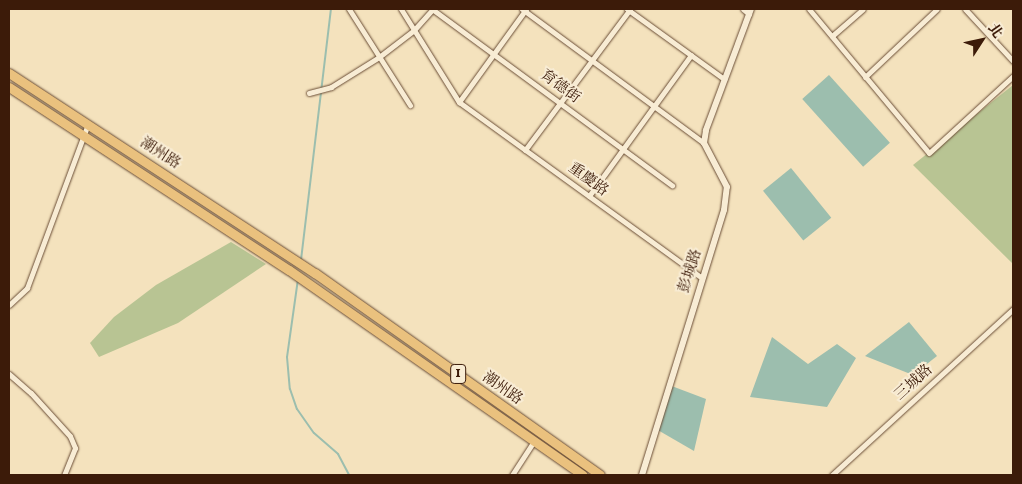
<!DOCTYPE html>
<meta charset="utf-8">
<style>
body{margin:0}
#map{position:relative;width:1022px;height:484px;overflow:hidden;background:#f4e2bd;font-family:Vollkorn,"Noto Serif TC",serif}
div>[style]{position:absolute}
.green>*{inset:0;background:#b8c493}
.water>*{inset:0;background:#9cbeae;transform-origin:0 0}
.stream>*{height:2px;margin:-1px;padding:0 1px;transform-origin:1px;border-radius:1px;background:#9cbeae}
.roads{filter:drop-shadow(0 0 1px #6a4d36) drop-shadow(0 0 1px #6a4d36)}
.minor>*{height:5px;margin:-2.5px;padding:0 2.5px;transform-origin:2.5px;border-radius:2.5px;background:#f8ecd4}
.tertiary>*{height:6px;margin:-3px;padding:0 3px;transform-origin:3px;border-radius:3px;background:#f8ecd4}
.primary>*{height:9px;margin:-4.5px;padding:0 4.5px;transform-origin:4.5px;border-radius:4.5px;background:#eac17e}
span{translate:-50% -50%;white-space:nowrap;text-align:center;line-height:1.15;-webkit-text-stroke:4px #f8ecd4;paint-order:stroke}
.shield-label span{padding:1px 4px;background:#f8ecd4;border:1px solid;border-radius:4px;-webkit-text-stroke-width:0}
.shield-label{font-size:14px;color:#3c1b09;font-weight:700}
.street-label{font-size:15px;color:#3c1b09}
.frame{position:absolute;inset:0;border:10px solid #3c1b09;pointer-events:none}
.north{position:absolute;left:957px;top:15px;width:50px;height:50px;-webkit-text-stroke:4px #f8ecd4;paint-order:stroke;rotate:55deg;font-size:14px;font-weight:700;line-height:20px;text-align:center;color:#3c1b09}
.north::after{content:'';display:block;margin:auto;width:18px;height:22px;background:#3c1b09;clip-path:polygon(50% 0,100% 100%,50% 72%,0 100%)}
</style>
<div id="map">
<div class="green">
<div style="clip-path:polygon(1013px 85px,1013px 264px,913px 165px)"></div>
<div style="clip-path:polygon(231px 242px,266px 264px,178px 323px,99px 357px,90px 343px,114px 317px,156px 285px)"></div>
</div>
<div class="water">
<div style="left:829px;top:75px;width:91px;height:36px;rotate:48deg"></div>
<div style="left:791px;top:168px;width:64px;height:36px;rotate:51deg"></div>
<div style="clip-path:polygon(909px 322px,937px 356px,913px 375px,865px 356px)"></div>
<div style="clip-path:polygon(772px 337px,808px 364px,837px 344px,856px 358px,827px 407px,750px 397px)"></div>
<div style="clip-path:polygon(669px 385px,706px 399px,694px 451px,656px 429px)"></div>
</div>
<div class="stream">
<div style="left:301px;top:260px;width:253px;rotate:-83.2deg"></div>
<div style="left:298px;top:279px;width:79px;rotate:98deg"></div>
<div style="left:287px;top:357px;width:32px;rotate:85deg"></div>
<div style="left:290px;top:389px;width:21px;rotate:71deg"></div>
<div style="left:297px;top:409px;width:29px;rotate:55deg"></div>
<div style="left:314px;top:433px;width:32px;rotate:41deg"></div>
<div style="left:338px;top:454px;width:24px;rotate:62deg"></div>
</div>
<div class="roads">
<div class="minor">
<div style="left:349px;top:9px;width:114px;rotate:57.6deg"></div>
<div style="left:401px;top:9px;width:110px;rotate:58.1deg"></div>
<div style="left:459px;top:102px;width:300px;rotate:35.9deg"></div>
<div style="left:432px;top:9px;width:298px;rotate:36.3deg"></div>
<div style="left:522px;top:9px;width:226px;rotate:36.4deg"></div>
<div style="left:627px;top:9px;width:120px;rotate:35.8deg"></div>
<div style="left:743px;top:9px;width:8px;rotate:40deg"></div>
<div style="left:809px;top:9px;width:187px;rotate:50.2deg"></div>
<div style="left:929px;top:153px;width:114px;rotate:-42.5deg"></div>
<div style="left:965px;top:9px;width:71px;rotate:47.3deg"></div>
<div style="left:832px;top:36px;width:41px;rotate:-41.1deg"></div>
<div style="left:865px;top:77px;width:99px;rotate:-43.4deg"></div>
<div style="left:309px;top:93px;width:23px;rotate:-15deg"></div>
<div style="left:331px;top:87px;width:57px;rotate:-32deg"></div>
<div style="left:379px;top:57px;width:44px;rotate:-37.6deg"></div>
<div style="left:414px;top:30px;width:28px;rotate:-48deg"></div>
<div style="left:459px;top:102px;width:115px;rotate:-54.2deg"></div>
<div style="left:525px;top:150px;width:176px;rotate:-53.3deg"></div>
<div style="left:589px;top:196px;width:174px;rotate:-54.1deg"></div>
<div style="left:9px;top:305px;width:25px;rotate:-43deg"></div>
<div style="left:27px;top:288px;width:175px;rotate:-69.6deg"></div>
<div style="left:9px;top:374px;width:29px;rotate:41deg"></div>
<div style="left:31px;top:393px;width:58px;rotate:47.8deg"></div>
<div style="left:70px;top:436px;width:13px;rotate:67deg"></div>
<div style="left:75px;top:448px;width:29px;rotate:112deg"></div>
<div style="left:512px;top:475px;width:40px;rotate:-57.1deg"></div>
<div style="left:832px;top:475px;width:246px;rotate:-42.5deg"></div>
</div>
<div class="tertiary">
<div style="left:642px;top:475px;width:277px;rotate:-72.8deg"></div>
<div style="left:724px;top:210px;width:23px;rotate:-83deg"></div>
<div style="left:727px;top:187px;width:50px;rotate:-117.6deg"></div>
<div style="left:704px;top:143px;width:13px;rotate:-81deg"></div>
<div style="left:706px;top:130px;width:129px;rotate:-69.6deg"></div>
</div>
<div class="primary">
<div style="left:9px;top:73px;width:366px;rotate:33.2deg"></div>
<div style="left:315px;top:273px;width:349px;rotate:35.3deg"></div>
<div style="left:9px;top:87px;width:334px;rotate:33.2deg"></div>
<div style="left:289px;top:270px;width:358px;rotate:34.9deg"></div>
</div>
</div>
<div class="shield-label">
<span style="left:458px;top:374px">1</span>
</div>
<div class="street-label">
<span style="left:560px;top:87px;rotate:36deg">育德街</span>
<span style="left:160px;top:154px;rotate:33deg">潮州路</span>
<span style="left:588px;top:180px;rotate:36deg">重慶路</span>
<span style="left:691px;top:271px;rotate:-72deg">彭城路</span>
<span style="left:914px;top:383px;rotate:-42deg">三城路</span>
<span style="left:502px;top:389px;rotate:35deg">潮州路</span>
</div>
<div class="frame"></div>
<div class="north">北</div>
</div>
